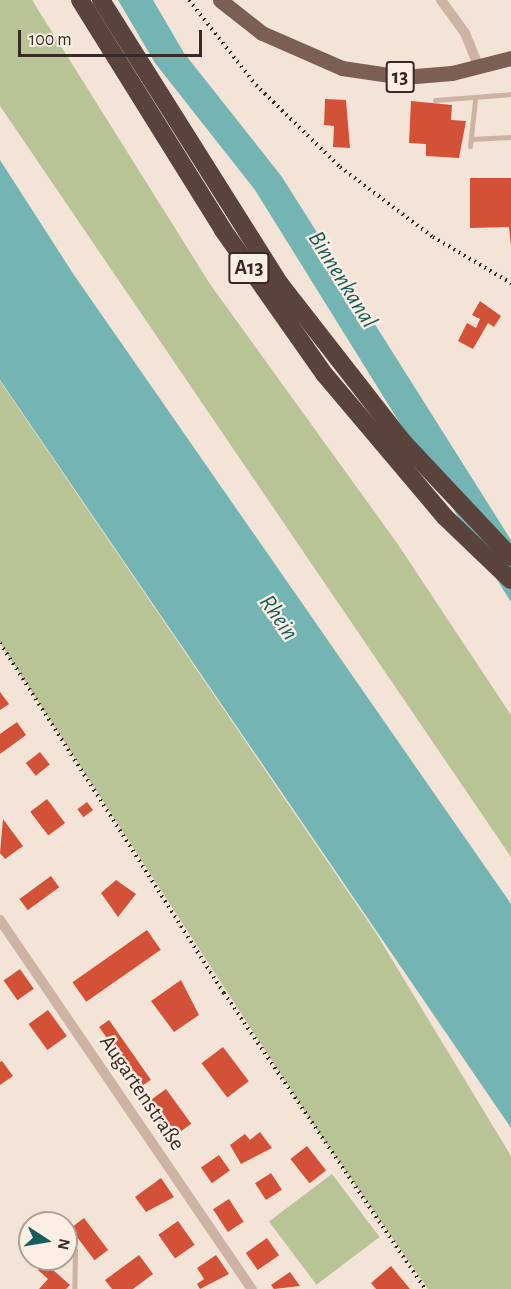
<!DOCTYPE html>
<meta charset="utf-8">
<style>
body{margin:0}
#map{position:relative;width:511px;height:1289px;overflow:hidden;background:#f4e4d8;font-family:"Alegreya Sans",sans-serif}
div>[style]{position:absolute}
.green>*{inset:0;background:#b8c496;transform-origin:0 0}
.water>*{inset:0;background:#74b4b2}
.building>*{inset:0;background:#d35137;transform-origin:0 0}
.service>*{height:5px;margin:-2.5px;padding:0 2.5px;transform-origin:2.5px;border-radius:2.5px;background:#cdb3a3}
.minor>*{height:10px;margin:-5px;padding:0 5px;transform-origin:5px;border-radius:5px;background:#cdb3a3}
.primary>*{height:15px;margin:-7.5px;padding:0 7.5px;transform-origin:7.5px;border-radius:7.5px;background:#7b5f55}
.motorway>*{height:18px;margin:-9px;padding:0 9px;transform-origin:9px;border-radius:9px;background:#59433c}
.rail>*{height:4px;margin-top:-2px;transform-origin:0;background:repeating-linear-gradient(90deg,#372a26 0 1.5px,transparent 0 6px)}
span{translate:-50% -50%;white-space:nowrap;text-align:center;line-height:1.15;-webkit-text-stroke:4.5px #fbefe4;paint-order:stroke}
.shield-label span{padding:2px 4px;background:#fbefe4;border:2px solid;border-radius:4px;-webkit-text-stroke-width:0}
.shield-label{font-size:21px;color:#372a26;font-weight:700}
.street-label{font-size:22px;color:#372a26}
.water-label{font-size:24px;color:#175d5c;font-style:italic}
.north{position:absolute;left:18px;top:1211px;width:60px;height:60px;box-sizing:border-box;background:#fbefe4;border:2px solid #ada098;border-radius:50%;rotate:102deg;font-size:16px;font-weight:700;line-height:24px;text-align:center;color:#372a26}
.north::after{content:'';display:block;margin:auto;width:21px;height:27px;background:#175d5c;clip-path:polygon(50% 0,100% 100%,50% 72%,0 100%)}
.scale{position:absolute;left:18px;top:30px;width:184px;height:27px;box-sizing:border-box;border:3px solid #372a26;border-top:0;padding-left:8px;font-size:18px;line-height:21px;white-space:nowrap;color:#372a26;-webkit-text-stroke:4px #fbefe4;paint-order:stroke}
</style>
<div id="map">
<div class="green">
<div style="clip-path:polygon(0 0,32px 0,210px 284px,397px 543px,511px 715px,511px 857px,0 106px)"></div>
<div style="clip-path:polygon(0 381px,376px 933px,511px 1156px,511px 1289px,428px 1289px,317px 1130px,0 643px)"></div>
<div style="left:332px;top:1174px;width:79px;height:79px;rotate:53deg"></div>
</div>
<div class="water">
<div style="clip-path:polygon(118px 0,153px 0,184px 53px,282px 177px,511px 540px,511px 602px,255px 190px,155px 63px)"></div>
<div style="clip-path:polygon(0 160px,74px 275px,511px 904px,511px 1128px,0 380px)"></div>
</div>
<div class="building">
<div style="clip-path:polygon(325px 99px,346px 100px,350px 148px,333px 147px,334px 126px,324px 125px)"></div>
<div style="clip-path:polygon(411px 101px,452px 105px,451px 120px,466px 121px,459px 158px,426px 156px,426px 144px,409px 143px)"></div>
<div style="clip-path:polygon(470px 178px,511px 178px,511px 246px,509px 227px,470px 228px)"></div>
<div style="clip-path:polygon(480px 301px,501px 316px,494px 327px,488px 323px,473px 349px,458px 341px,467px 323px,476px 328px,480px 319px,472px 315px)"></div>
<div style="clip-path:polygon(0 692px,9px 704px,0 710px)"></div>
<div style="clip-path:polygon(17px 722px,26px 735px,0 754px,0 734px)"></div>
<div style="left:40px;top:752px;width:16px;height:18px;rotate:52deg"></div>
<div style="left:47px;top:799px;width:30px;height:21px;rotate:53deg"></div>
<div style="left:87px;top:802px;width:10px;height:12px;rotate:53deg"></div>
<div style="clip-path:polygon(3px 819px,23px 846px,5px 859px,0 853px)"></div>
<div style="left:51px;top:876px;width:14px;height:39px;rotate:54deg"></div>
<div style="clip-path:polygon(116px 880px,136px 894px,118px 917px,101px 893px)"></div>
<div style="left:147px;top:930px;width:24px;height:91px;rotate:55deg"></div>
<div style="left:20px;top:969px;width:24px;height:20px;rotate:55deg"></div>
<div style="clip-path:polygon(181px 980px,199px 1015px,174px 1032px,151px 1001px)"></div>
<div style="left:48px;top:1010px;width:32px;height:24px;rotate:54deg"></div>
<div style="left:109px;top:1020px;width:73px;height:12px;rotate:55deg"></div>
<div style="left:223px;top:1047px;width:43px;height:27px;rotate:53deg"></div>
<div style="clip-path:polygon(2px 1061px,13px 1076px,0 1085px,0 1062px)"></div>
<div style="left:166px;top:1089px;width:43px;height:26px;rotate:54deg"></div>
<div style="clip-path:polygon(260px 1132px,272px 1148px,241px 1164px,230px 1145px,245px 1134px,250px 1140px)"></div>
<div style="left:307px;top:1146px;width:31px;height:21px;rotate:52deg"></div>
<div style="left:219px;top:1155px;width:19px;height:22px;rotate:55deg"></div>
<div style="left:271px;top:1173px;width:20px;height:19px;rotate:57deg"></div>
<div style="clip-path:polygon(161px 1178px,174px 1197px,146px 1212px,135px 1197px)"></div>
<div style="left:229px;top:1199px;width:27px;height:19px;rotate:57deg"></div>
<div style="left:84px;top:1218px;width:40px;height:17px;rotate:53deg"></div>
<div style="left:178px;top:1221px;width:29px;height:24px;rotate:55deg"></div>
<div style="left:267px;top:1238px;width:21px;height:26px;rotate:55deg"></div>
<div style="clip-path:polygon(139px 1255px,153px 1274px,133px 1289px,112px 1289px,105px 1280px)"></div>
<div style="clip-path:polygon(216px 1255px,229px 1274px,200px 1289px,197px 1284px,204px 1279px,197px 1268px)"></div>
<div style="clip-path:polygon(47px 1259px,61px 1259px,52px 1269px,70px 1285px,66px 1289px,39px 1289px,48px 1279px,38px 1270px)"></div>
<div style="clip-path:polygon(391px 1266px,410px 1289px,376px 1289px,371px 1283px)"></div>
<div style="clip-path:polygon(290px 1272px,300px 1286px,274px 1289px,271px 1285px)"></div>
</div>
<div class="service">
<div style="left:435px;top:100px;width:76px;rotate:-4.5deg"></div>
<div style="left:472px;top:139px;width:39px;rotate:-3deg"></div>
<div style="left:470px;top:146px;width:46px;rotate:-83.8deg"></div>
<div style="left:66px;top:1238px;width:15px;rotate:53deg"></div>
<div style="left:75px;top:1250px;width:39px;rotate:91deg"></div>
</div>
<div class="minor">
<div style="left:441px;top:0;width:41px;rotate:54deg"></div>
<div style="left:465px;top:33px;width:38px;rotate:68deg"></div>
<div style="left:0;top:920px;width:447px;rotate:55.7deg"></div>
</div>
<div class="primary">
<div style="left:220px;top:0;width:53px;rotate:38.2deg"></div>
<div style="left:262px;top:33px;width:87px;rotate:23.6deg"></div>
<div style="left:342px;top:68px;width:62px;rotate:8.4deg"></div>
<div style="left:403px;top:77px;width:49px;rotate:-4.7deg"></div>
<div style="left:452px;top:73px;width:61px;rotate:-14.3deg"></div>
</div>
<div class="motorway">
<div style="left:80px;top:0;width:271px;rotate:58.1deg"></div>
<div style="left:223px;top:230px;width:177px;rotate:54.9deg"></div>
<div style="left:325px;top:375px;width:186px;rotate:49.8deg"></div>
<div style="left:445px;top:517px;width:91px;rotate:43.7deg"></div>
<div style="left:101px;top:0;width:336px;rotate:57.8deg"></div>
<div style="left:280px;top:284px;width:202px;rotate:52.1deg"></div>
<div style="left:404px;top:443px;width:156px;rotate:46.8deg"></div>
</div>
<div class="rail">
<div style="left:189px;top:0;width:108px;rotate:51.8deg"></div>
<div style="left:256px;top:85px;width:117px;rotate:44.3deg"></div>
<div style="left:340px;top:167px;width:116px;rotate:37deg"></div>
<div style="left:433px;top:237px;width:91px;rotate:30.5deg"></div>
<div style="left:0;top:643px;width:416px;rotate:57.4deg"></div>
<div style="left:224px;top:993px;width:358px;rotate:55.8deg"></div>
</div>
<div class="shield-label">
<span style="left:400px;top:77px">13</span>
<span style="left:249px;top:268px">A13</span>
</div>
<div class="street-label">
<span style="left:142px;top:1093px;rotate:56deg">Augartenstraße</span>
</div>
<div class="water-label">
<span style="left:342px;top:280px;rotate:58deg">Binnenkanal</span>
<span style="left:278px;top:618px;rotate:55deg">Rhein</span>
</div>
<div class="north">N</div>
<div class="scale">100 m</div>
</div>
